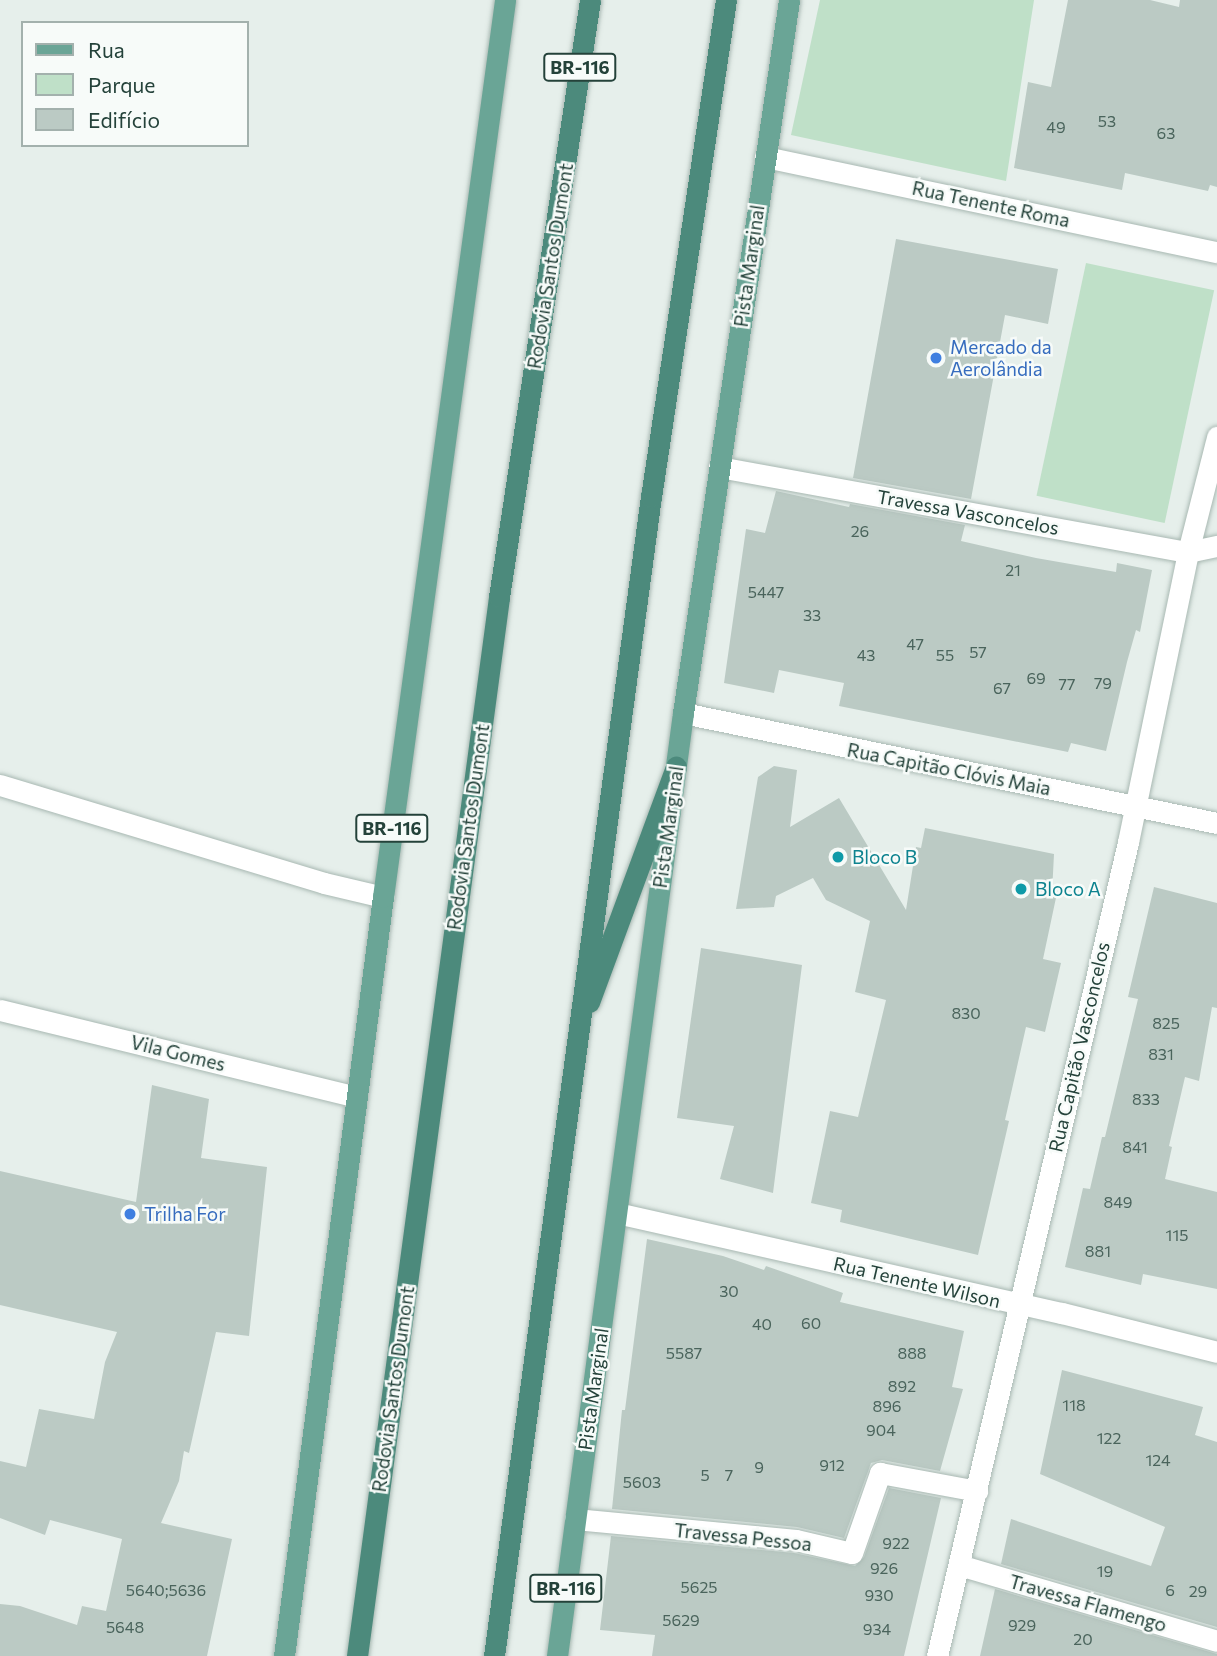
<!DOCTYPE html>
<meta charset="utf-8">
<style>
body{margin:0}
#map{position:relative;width:1217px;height:1656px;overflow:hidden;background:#e6efeb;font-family:Commissioner,sans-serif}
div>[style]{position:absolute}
.green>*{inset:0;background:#bfe0c8;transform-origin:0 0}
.building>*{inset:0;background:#bbcac4}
.roads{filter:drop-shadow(0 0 2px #a8b8b2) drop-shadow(0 0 2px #a8b8b2)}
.service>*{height:21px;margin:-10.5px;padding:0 10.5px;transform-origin:10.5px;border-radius:10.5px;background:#fff}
.minor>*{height:21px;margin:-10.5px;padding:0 10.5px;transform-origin:10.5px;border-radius:10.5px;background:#fff}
.primary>*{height:21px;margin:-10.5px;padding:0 10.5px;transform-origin:10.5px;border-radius:10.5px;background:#6aa596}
.trunk>*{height:21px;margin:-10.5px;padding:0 10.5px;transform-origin:10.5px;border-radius:10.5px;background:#4c8a7c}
.dots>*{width:19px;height:19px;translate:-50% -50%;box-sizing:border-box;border:4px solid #f7fbf9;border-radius:50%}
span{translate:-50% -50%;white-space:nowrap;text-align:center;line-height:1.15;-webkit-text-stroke:5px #f7fbf9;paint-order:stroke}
.number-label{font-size:16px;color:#4a645c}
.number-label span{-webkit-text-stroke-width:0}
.shield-label span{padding:2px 5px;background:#f7fbf9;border:2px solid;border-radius:5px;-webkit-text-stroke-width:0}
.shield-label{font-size:18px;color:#24423a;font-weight:700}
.street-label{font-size:19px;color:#24423a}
.shop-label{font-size:19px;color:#366cbe}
.left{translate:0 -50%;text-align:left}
.culture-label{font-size:19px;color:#0d838f}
.legend{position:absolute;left:21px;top:21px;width:228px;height:126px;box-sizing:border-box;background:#f7fbf9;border:2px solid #a3b1ad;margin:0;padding:9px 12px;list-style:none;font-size:21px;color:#24423a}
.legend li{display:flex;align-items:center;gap:14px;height:35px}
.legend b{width:35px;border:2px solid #a3b1ad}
</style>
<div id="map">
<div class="green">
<div style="clip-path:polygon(820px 0,1034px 0,1006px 181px,791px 135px)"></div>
<div style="left:1086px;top:263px;width:131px;height:238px;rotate:12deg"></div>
</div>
<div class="building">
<div style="clip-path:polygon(1068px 0,1150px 0,1179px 7px,1180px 0,1217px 0,1217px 187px,1210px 185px,1208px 191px,1125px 173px,1122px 190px,1014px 168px,1028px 82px,1051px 87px)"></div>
<div style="clip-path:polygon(896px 239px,1058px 269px,1048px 324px,1005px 315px,971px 499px,853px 478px)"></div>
<div style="clip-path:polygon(776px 491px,849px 507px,850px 504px,965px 525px,961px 541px,1036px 558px,1116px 572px,1117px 563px,1152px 570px,1140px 632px,1136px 630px,1127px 662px,1106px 751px,1071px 743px,1068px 752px,839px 706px,844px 683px,779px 670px,774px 693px,724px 683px,746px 529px,765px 533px)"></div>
<div style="clip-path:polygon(774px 766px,797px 770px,790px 827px,839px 798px,906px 910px,916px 847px,921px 848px,925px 828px,1054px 854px,1052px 893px,1057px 893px,1043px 959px,1061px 963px,1045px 1032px,1026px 1027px,1005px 1120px,1009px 1121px,978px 1255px,840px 1222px,842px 1210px,811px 1203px,830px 1111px,858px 1117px,886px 1000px,855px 992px,870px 921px,826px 900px,813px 878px,776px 896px,774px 907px,736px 909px,758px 777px)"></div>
<div style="clip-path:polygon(1154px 887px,1217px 903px,1217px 1008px,1212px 1007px,1199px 1081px,1185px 1077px,1169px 1146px,1172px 1147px,1165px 1179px,1217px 1192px,1217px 1289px,1143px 1274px,1141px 1285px,1065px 1267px,1083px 1188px,1090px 1189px,1102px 1137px,1105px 1137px,1138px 999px,1128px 997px)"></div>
<div style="clip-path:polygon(701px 948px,802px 965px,773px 1193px,720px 1179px,734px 1126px,677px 1118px)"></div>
<div style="clip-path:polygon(152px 1085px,209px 1099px,201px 1158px,267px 1167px,249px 1336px,216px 1332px,189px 1453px,184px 1451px,179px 1481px,161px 1523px,232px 1539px,207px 1656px,0 1656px,0 1604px,20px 1606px,77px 1625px,82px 1606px,106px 1611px,122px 1539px,50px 1520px,45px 1535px,0 1518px,0 1461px,26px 1467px,39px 1409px,94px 1419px,105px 1362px,117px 1332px,0 1305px,0 1171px,136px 1202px)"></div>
<div style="clip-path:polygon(647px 1239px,723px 1256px,764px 1270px,766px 1266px,843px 1293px,840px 1302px,964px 1331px,952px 1387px,963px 1389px,940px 1471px,882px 1460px,871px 1463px,844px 1538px,797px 1527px,612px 1509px,622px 1410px,625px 1410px)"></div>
<div style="clip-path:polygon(1062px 1370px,1203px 1407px,1195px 1435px,1217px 1442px,1217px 1627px,1001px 1564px,1011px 1519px,1151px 1566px,1165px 1527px,1040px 1474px)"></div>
<div style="clip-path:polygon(889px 1488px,941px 1498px,904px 1656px,652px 1656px,655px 1635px,600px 1630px,611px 1536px,794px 1553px,855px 1566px,864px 1557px)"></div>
<div style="clip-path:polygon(995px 1589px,1217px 1654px,1217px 1656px,980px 1656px)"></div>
</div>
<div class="roads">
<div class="service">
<div style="left:0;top:785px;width:338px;rotate:16.8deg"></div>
<div style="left:324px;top:883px;width:61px;rotate:13.3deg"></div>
<div style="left:575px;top:1519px;width:222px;rotate:5.4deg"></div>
<div style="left:796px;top:1540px;width:57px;rotate:13.1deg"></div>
<div style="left:852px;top:1553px;width:85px;rotate:-70.7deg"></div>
<div style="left:880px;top:1473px;width:99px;rotate:10.5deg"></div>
<div style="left:959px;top:1565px;width:269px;rotate:16.4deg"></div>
</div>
<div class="minor">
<div style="left:765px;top:157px;width:462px;rotate:11.9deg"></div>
<div style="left:719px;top:467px;width:477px;rotate:10.3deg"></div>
<div style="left:1188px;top:552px;width:30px;rotate:-12deg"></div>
<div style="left:683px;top:713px;width:545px;rotate:11.64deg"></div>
<div style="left:0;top:1010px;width:367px;rotate:13.7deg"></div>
<div style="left:617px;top:1213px;width:456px;rotate:12.7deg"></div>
<div style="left:1062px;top:1313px;width:160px;rotate:14.1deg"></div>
<div style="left:937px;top:1656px;width:836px;rotate:-76.79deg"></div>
<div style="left:1128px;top:842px;width:296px;rotate:-78.3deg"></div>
<div style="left:1188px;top:552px;width:119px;rotate:-75.8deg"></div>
</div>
<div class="primary">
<div style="left:284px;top:1656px;width:765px;rotate:-82.57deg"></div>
<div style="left:383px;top:897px;width:905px;rotate:-82.25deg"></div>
<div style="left:557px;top:1656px;width:951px;rotate:-82.39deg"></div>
<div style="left:683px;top:713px;width:721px;rotate:-81.54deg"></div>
</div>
<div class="trunk">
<div style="left:589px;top:1002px;width:251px;rotate:-69.7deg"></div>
<div style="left:357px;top:1656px;width:1068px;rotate:-82.36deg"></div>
<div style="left:499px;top:597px;width:604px;rotate:-81.33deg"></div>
<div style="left:494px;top:1656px;width:1170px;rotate:-82.29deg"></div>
<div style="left:651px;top:497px;width:503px;rotate:-81.42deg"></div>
</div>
</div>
<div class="dots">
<div style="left:936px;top:358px;background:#3f7fe0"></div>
<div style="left:838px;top:857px;background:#0f9aa8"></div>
<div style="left:1021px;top:889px;background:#0f9aa8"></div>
<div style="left:130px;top:1214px;background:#3f7fe0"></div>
</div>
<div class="number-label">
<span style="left:1107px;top:121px">53</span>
<span style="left:1056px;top:127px">49</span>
<span style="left:1166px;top:133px">63</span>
<span style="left:860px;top:531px">26</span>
<span style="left:1013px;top:570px">21</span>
<span style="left:766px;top:592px">5447</span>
<span style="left:812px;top:615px">33</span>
<span style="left:915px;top:644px">47</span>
<span style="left:978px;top:652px">57</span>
<span style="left:866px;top:655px">43</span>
<span style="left:945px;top:655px">55</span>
<span style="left:1036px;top:678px">69</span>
<span style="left:1103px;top:683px">79</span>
<span style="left:1067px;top:684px">77</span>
<span style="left:1002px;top:688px">67</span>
<span style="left:966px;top:1013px">830</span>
<span style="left:1166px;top:1023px">825</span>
<span style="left:1161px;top:1054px">831</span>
<span style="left:1146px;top:1099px">833</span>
<span style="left:1135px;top:1147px">841</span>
<span style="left:1118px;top:1202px">849</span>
<span style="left:1177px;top:1235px">115</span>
<span style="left:1098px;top:1251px">881</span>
<span style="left:729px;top:1291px">30</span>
<span style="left:811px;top:1323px">60</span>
<span style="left:762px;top:1324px">40</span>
<span style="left:684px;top:1353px">5587</span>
<span style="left:912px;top:1353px">888</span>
<span style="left:902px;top:1386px">892</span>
<span style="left:1074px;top:1405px">118</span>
<span style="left:887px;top:1406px">896</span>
<span style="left:881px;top:1430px">904</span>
<span style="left:1109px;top:1438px">122</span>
<span style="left:1158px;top:1460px">124</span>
<span style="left:832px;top:1465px">912</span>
<span style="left:759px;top:1467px">9</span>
<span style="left:705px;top:1475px">5</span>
<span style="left:729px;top:1475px">7</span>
<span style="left:642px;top:1482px">5603</span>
<span style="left:896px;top:1543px">922</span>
<span style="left:884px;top:1568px">926</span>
<span style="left:1105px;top:1571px">19</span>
<span style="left:699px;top:1587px">5625</span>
<span style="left:166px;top:1590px">5640;5636</span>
<span style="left:1170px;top:1590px">6</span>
<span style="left:1198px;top:1591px">29</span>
<span style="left:879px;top:1595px">930</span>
<span style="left:681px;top:1620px">5629</span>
<span style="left:1022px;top:1625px">929</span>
<span style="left:125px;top:1627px">5648</span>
<span style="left:877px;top:1629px">934</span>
<span style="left:1083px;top:1639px">20</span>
</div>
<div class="shield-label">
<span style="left:580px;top:67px">BR-116</span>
<span style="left:392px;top:828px">BR-116</span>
<span style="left:566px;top:1588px">BR-116</span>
</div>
<div class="street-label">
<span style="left:991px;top:204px;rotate:12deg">Rua Tenente Roma</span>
<span style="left:550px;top:266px;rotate:-81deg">Rodovia Santos Dumont</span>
<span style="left:749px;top:266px;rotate:-82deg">Pista Marginal</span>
<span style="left:968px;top:512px;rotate:10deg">Travessa Vasconcelos</span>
<span style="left:949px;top:769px;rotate:11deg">Rua Capitão Clóvis Maia</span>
<span style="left:468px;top:827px;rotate:-82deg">Rodovia Santos Dumont</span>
<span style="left:668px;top:827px;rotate:-82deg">Pista Marginal</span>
<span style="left:1079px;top:1047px;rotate:-77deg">Rua Capitão Vasconcelos</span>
<span style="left:178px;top:1053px;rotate:14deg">Vila Gomes</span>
<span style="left:917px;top:1282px;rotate:13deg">Rua Tenente Wilson</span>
<span style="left:393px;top:1389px;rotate:-82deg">Rodovia Santos Dumont</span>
<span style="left:593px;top:1389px;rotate:-82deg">Pista Marginal</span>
<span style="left:743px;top:1537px;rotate:6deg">Travessa Pessoa</span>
<span style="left:1088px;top:1603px;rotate:16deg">Travessa Flamengo</span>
</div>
<div class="shop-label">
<span class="left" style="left:950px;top:358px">Mercado da<br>Aerolândia</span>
<span class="left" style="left:144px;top:1214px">Trilha For</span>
</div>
<div class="culture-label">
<span class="left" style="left:852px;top:857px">Bloco B</span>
<span class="left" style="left:1035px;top:889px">Bloco A</span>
</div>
<ul class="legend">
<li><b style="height:9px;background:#6aa596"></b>Rua</li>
<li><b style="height:19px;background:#bfe0c8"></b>Parque</li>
<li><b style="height:19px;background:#bbcac4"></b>Edifício</li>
</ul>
</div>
